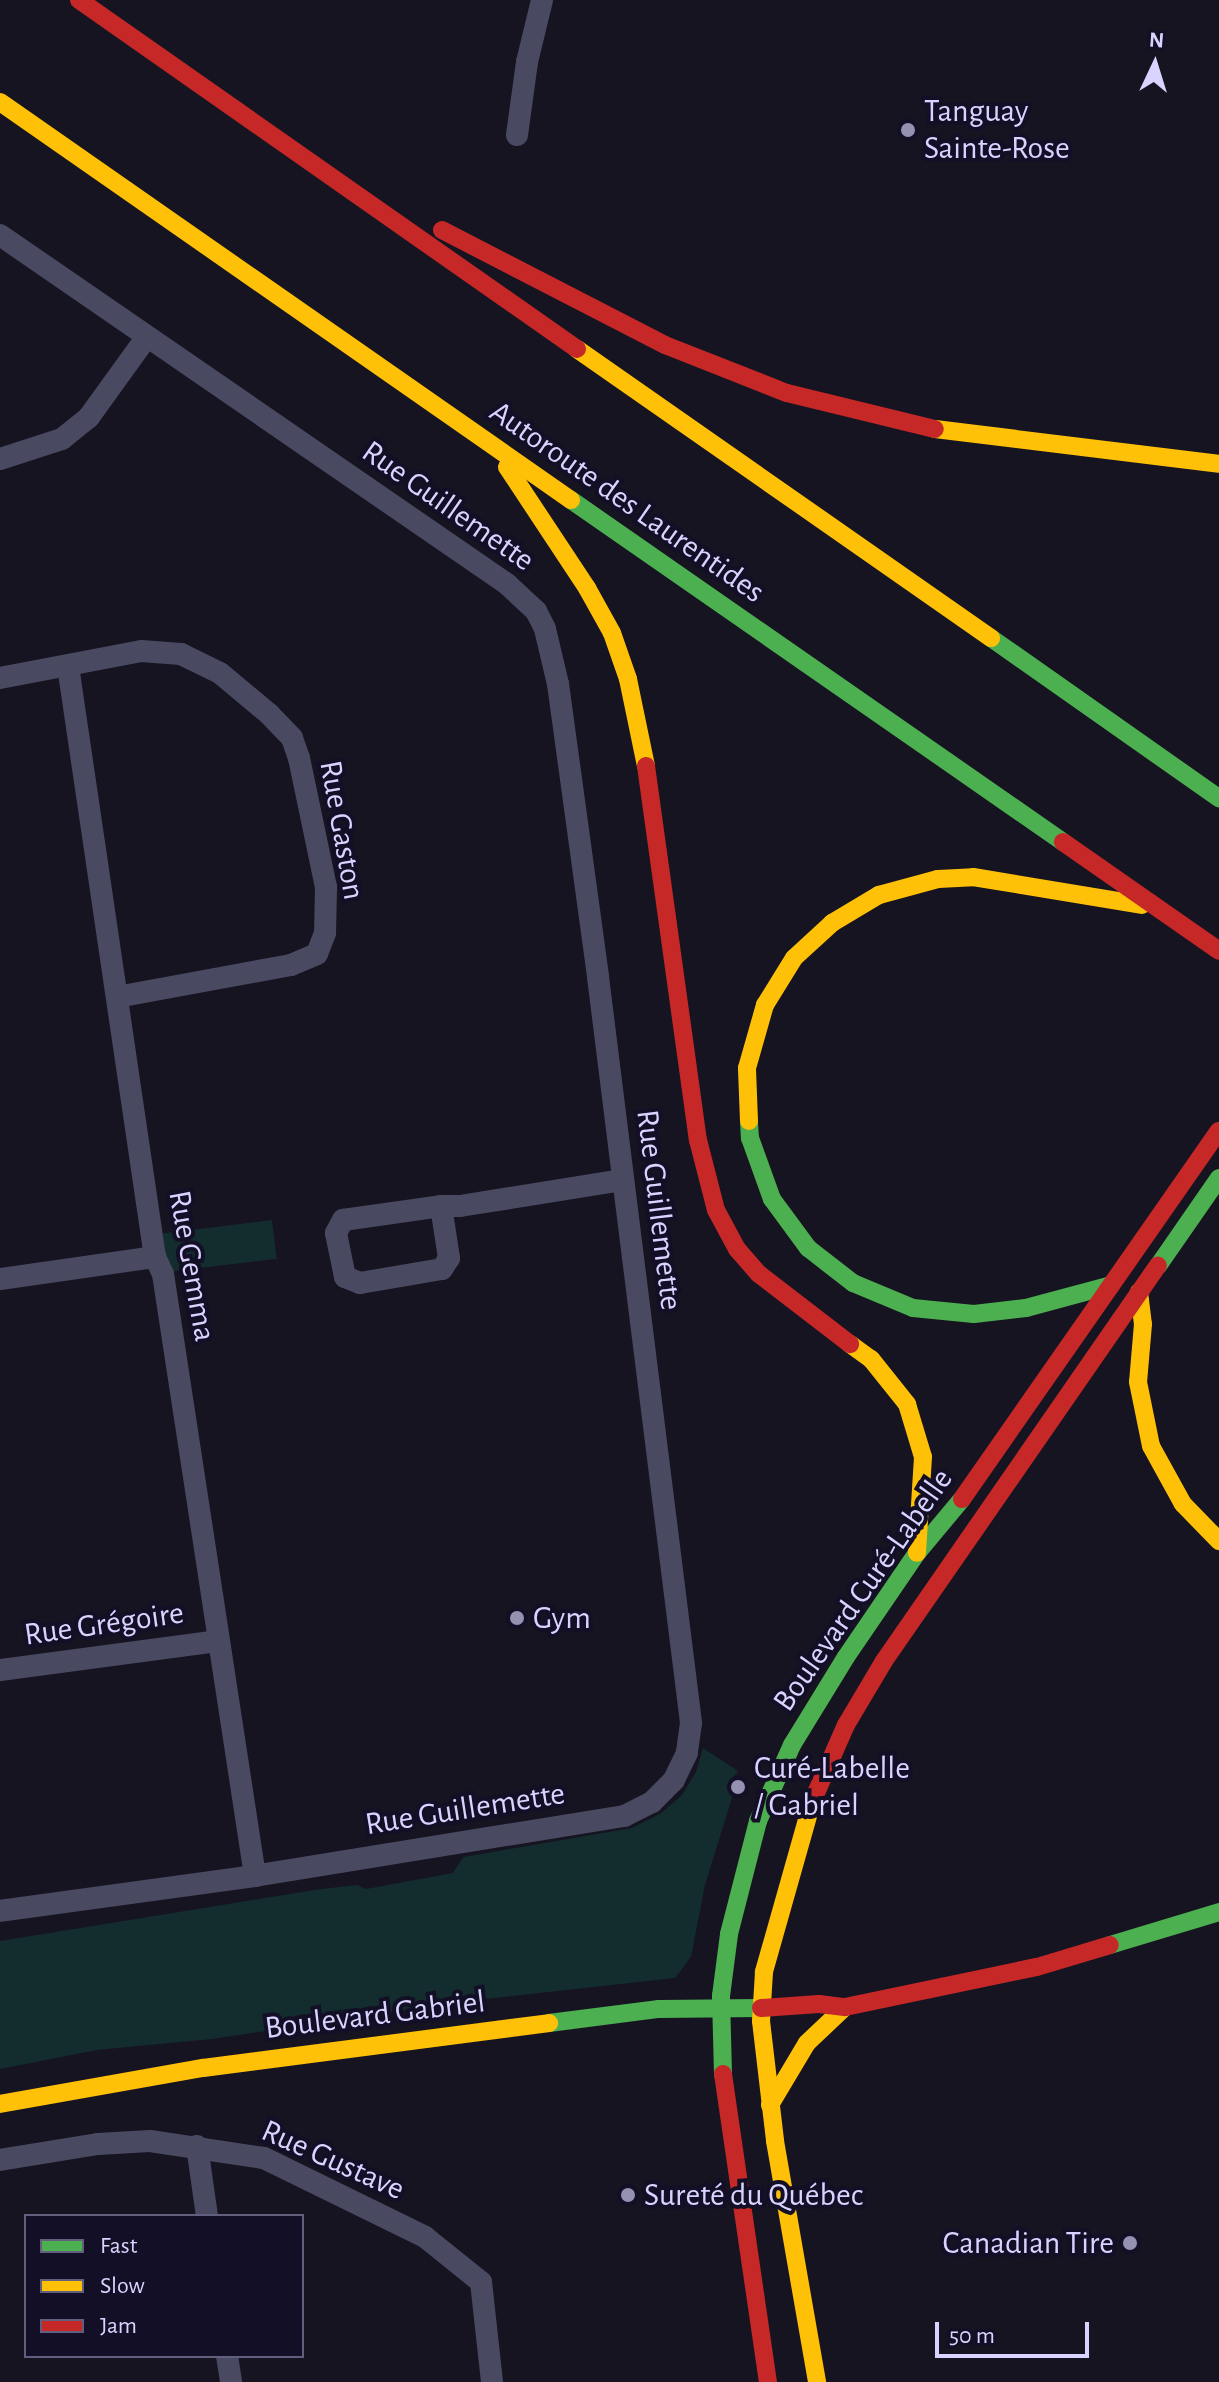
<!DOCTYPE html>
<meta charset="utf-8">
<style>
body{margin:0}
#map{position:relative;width:1219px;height:2382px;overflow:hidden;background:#161421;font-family:"Alegreya Sans",sans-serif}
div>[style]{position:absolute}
.green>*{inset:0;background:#132c2d;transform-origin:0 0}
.street>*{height:22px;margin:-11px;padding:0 11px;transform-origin:11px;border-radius:11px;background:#4a4962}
.fast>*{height:18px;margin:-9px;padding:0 9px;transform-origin:9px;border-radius:9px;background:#4caf50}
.slow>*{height:18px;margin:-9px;padding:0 9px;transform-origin:9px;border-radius:9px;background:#ffc107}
.jam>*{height:18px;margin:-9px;padding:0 9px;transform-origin:9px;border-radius:9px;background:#c62828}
.dots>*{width:22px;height:22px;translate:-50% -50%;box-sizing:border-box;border:4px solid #130f26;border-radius:50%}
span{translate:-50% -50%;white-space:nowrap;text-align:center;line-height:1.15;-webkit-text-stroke:8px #130f26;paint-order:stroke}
.poi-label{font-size:32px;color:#d9d4ff}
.left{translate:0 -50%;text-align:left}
.right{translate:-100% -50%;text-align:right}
.street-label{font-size:32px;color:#d9d4ff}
.legend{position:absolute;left:24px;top:2214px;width:280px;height:144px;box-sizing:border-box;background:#130f26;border:2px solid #625e7d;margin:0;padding:10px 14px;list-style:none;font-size:24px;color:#d9d4ff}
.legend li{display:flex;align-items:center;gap:16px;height:40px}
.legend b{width:40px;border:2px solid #625e7d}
.north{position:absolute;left:1115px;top:24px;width:80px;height:80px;-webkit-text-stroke:6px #130f26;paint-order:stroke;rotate:4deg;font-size:22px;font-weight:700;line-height:32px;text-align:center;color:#d9d4ff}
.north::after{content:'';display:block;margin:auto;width:28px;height:36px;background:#d9d4ff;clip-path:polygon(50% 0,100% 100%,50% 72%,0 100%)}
.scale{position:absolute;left:935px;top:2322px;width:154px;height:36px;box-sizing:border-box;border:4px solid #d9d4ff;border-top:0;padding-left:10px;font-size:24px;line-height:28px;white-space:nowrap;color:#d9d4ff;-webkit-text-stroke:6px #130f26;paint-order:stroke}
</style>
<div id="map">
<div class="green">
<div style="left:272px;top:1220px;width:39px;height:121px;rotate:83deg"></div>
<div style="clip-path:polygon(703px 1748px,738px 1771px,731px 1781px,736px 1785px,705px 1885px,691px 1957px,675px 1978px,467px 2001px,212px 2039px,97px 2050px,0 2069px,0 1941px,321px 1889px,357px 1885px,366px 1889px,453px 1873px,463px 1857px,632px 1828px,660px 1814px,682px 1795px,696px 1772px)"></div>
</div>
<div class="street">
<div style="left:517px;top:135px;width:74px;rotate:-82.2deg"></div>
<div style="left:527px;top:62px;width:64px;rotate:-76.4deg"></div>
<div style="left:0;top:235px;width:616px;rotate:34.54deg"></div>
<div style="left:507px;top:584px;width:40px;rotate:43deg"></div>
<div style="left:536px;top:611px;width:20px;rotate:63deg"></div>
<div style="left:545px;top:629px;width:57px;rotate:76.7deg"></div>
<div style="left:558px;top:684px;width:296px;rotate:82.2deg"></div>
<div style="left:598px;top:977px;width:752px;rotate:82.89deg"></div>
<div style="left:691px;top:1723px;width:30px;rotate:98deg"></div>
<div style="left:687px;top:1753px;width:30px;rotate:116deg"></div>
<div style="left:674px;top:1780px;width:31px;rotate:135deg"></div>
<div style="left:652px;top:1802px;width:31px;rotate:153deg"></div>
<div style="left:624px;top:1816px;width:374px;rotate:170.8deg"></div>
<div style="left:255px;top:1876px;width:257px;rotate:172.2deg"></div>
<div style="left:0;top:459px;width:65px;rotate:-17.9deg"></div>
<div style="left:62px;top:439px;width:35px;rotate:-39deg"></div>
<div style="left:89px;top:417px;width:97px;rotate:-54.2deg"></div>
<div style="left:68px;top:666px;width:597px;rotate:81.63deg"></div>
<div style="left:155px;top:1257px;width:19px;rotate:65deg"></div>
<div style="left:163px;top:1274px;width:609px;rotate:81.31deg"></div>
<div style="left:0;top:678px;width:144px;rotate:-10.8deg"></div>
<div style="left:141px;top:651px;width:40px;rotate:4.3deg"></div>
<div style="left:181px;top:654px;width:43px;rotate:26deg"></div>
<div style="left:220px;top:673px;width:64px;rotate:39.9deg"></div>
<div style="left:269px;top:714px;width:33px;rotate:46deg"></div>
<div style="left:292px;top:738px;width:21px;rotate:71deg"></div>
<div style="left:299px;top:758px;width:132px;rotate:78.2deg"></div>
<div style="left:326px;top:887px;width:46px;rotate:91.2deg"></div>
<div style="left:325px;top:933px;width:22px;rotate:111deg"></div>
<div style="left:317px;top:954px;width:28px;rotate:157deg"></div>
<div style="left:291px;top:965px;width:177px;rotate:169.6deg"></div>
<div style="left:441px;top:1206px;width:53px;rotate:81.3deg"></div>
<div style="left:449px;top:1258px;width:13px;rotate:122deg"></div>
<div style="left:442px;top:1269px;width:83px;rotate:170.3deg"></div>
<div style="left:360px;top:1283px;width:16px;rotate:-158deg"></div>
<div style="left:345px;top:1277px;width:45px;rotate:-101.6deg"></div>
<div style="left:336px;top:1233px;width:15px;rotate:-62deg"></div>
<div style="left:343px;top:1220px;width:99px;rotate:-8.1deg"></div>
<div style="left:441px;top:1206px;width:19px"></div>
<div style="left:460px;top:1206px;width:165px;rotate:-9.1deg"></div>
<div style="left:0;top:1279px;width:157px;rotate:-8.1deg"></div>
<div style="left:0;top:1670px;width:219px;rotate:-7.6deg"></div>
<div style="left:197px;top:2146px;width:71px;rotate:81.9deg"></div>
<div style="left:0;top:2160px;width:99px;rotate:-9.3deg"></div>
<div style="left:98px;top:2144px;width:52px;rotate:-3.3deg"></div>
<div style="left:150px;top:2141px;width:115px;rotate:8.5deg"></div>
<div style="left:264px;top:2158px;width:179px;rotate:26.1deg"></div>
<div style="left:425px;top:2237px;width:72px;rotate:38.8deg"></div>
<div style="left:481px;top:2282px;width:101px;rotate:83.7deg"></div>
<div style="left:227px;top:2356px;width:26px;rotate:81deg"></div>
</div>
<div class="fast">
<div style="left:571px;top:500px;width:599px;rotate:34.8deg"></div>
<div style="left:991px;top:638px;width:279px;rotate:35.1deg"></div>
<div style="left:749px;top:1121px;width:17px;rotate:87deg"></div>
<div style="left:750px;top:1138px;width:65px;rotate:70.2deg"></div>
<div style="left:772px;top:1199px;width:61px;rotate:53.7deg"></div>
<div style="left:808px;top:1248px;width:57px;rotate:37.9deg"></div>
<div style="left:853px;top:1283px;width:65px;rotate:22.6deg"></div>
<div style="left:913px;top:1308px;width:61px;rotate:5.6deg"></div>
<div style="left:974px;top:1314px;width:52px;rotate:-6.6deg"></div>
<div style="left:1026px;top:1308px;width:88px;rotate:-15.1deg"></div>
<div style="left:1158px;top:1266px;width:107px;rotate:-55.3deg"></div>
<div style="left:1110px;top:1945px;width:114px;rotate:-16.8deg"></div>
<div style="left:549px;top:2023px;width:111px;rotate:-7.3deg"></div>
<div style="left:659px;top:2009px;width:102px;rotate:-0.6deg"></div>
<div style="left:723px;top:2074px;width:78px;rotate:-91.5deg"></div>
<div style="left:721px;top:1996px;width:63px;rotate:-82.6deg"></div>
<div style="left:729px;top:1934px;width:117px;rotate:-75.6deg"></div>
<div style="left:758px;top:1821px;width:83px;rotate:-65.9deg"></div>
<div style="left:792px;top:1745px;width:103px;rotate:-58.5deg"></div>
<div style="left:846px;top:1657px;width:126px;rotate:-55.7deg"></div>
<div style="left:917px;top:1553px;width:70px;rotate:-50.2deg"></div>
</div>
<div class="slow">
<div style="left:0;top:102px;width:696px;rotate:34.88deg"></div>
<div style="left:577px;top:349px;width:505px;rotate:34.92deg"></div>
<div style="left:935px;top:429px;width:286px;rotate:7deg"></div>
<div style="left:507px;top:467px;width:145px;rotate:56.5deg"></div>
<div style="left:587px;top:588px;width:51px;rotate:60.9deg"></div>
<div style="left:612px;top:633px;width:49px;rotate:70.8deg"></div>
<div style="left:628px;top:679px;width:89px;rotate:78.3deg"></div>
<div style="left:749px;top:1121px;width:53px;rotate:-92.2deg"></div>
<div style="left:747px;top:1068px;width:66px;rotate:-74.1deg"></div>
<div style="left:765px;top:1005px;width:55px;rotate:-58.3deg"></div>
<div style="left:794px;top:958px;width:52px;rotate:-42.6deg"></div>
<div style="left:832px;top:923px;width:55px;rotate:-30.8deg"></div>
<div style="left:879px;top:895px;width:61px;rotate:-15.2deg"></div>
<div style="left:938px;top:879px;width:35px;rotate:-3deg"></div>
<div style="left:973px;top:877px;width:171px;rotate:9.4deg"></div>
<div style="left:1139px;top:1292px;width:32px;rotate:83deg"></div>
<div style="left:1143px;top:1324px;width:58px;rotate:94.9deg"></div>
<div style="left:1138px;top:1382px;width:65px;rotate:78.5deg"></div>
<div style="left:1151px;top:1446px;width:66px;rotate:61.1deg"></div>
<div style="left:1183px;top:1504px;width:52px;rotate:45.8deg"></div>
<div style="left:850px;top:1344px;width:26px;rotate:36deg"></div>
<div style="left:871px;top:1359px;width:58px;rotate:51.3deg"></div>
<div style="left:907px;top:1404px;width:55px;rotate:73.2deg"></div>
<div style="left:923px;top:1457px;width:96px;rotate:93.6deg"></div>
<div style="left:812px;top:1802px;width:177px;rotate:105.8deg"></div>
<div style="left:764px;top:1972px;width:49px;rotate:93.5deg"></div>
<div style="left:761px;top:2021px;width:121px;rotate:83.3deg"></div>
<div style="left:775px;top:2141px;width:245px;rotate:80.1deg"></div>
<div style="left:0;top:2104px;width:206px;rotate:-10.1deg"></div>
<div style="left:203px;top:2068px;width:349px;rotate:-7.4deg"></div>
<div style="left:770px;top:2105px;width:72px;rotate:-59.2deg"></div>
<div style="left:807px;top:2043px;width:52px;rotate:-43.5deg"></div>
</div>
<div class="jam">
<div style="left:79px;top:0;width:608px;rotate:35.02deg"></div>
<div style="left:442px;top:230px;width:251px;rotate:27.3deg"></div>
<div style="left:665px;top:345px;width:131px;rotate:21.5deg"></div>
<div style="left:787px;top:393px;width:152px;rotate:13.7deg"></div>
<div style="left:646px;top:766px;width:378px;rotate:82.1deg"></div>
<div style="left:698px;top:1140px;width:72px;rotate:75.6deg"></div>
<div style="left:716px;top:1210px;width:44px;rotate:61.7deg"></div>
<div style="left:737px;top:1249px;width:33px;rotate:49deg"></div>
<div style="left:759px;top:1274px;width:115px;rotate:37.6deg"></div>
<div style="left:1063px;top:842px;width:190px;rotate:34.9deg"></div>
<div style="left:962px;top:1499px;width:449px;rotate:-55.1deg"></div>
<div style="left:812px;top:1802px;width:84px;rotate:-66.2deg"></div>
<div style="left:846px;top:1725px;width:74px;rotate:-59.3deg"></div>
<div style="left:884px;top:1661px;width:481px;rotate:-55.3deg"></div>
<div style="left:761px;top:2008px;width:58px;rotate:-3.9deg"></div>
<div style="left:819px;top:2004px;width:26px;rotate:7deg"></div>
<div style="left:845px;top:2007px;width:196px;rotate:-11.8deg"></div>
<div style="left:1037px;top:1967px;width:76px;rotate:-16.8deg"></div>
<div style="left:723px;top:2074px;width:311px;rotate:81.7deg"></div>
</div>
<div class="dots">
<div style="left:908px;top:130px;background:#9591b1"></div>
<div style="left:517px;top:1618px;background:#9591b1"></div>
<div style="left:738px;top:1787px;background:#9591b1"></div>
<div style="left:628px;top:2195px;background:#9591b1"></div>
<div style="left:1130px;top:2243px;background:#9591b1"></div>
</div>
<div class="poi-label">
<span class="left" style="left:924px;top:130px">Tanguay<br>Sainte-Rose</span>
<span class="left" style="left:533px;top:1618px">Gym</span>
<span class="left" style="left:754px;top:1787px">Curé-Labelle<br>/ Gabriel</span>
<span class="left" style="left:644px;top:2195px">Sureté du Québec</span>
<span class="right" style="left:1114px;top:2243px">Canadian Tire</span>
</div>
<div class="street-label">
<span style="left:627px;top:502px;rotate:35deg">Autoroute des Laurentides</span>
<span style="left:448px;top:506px;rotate:35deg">Rue Guillemette</span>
<span style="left:342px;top:830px;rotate:80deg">Rue Gaston</span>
<span style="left:659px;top:1210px;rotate:83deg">Rue Guillemette</span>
<span style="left:192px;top:1266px;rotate:80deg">Rue Gemma</span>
<span style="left:863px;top:1590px;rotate:-55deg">Boulevard Curé-Labelle</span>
<span style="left:104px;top:1624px;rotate:-8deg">Rue Grégoire</span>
<span style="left:465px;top:1809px;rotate:-9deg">Rue Guillemette</span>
<span style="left:375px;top:2015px;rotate:-7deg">Boulevard Gabriel</span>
<span style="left:333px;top:2160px;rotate:24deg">Rue Gustave</span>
</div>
<ul class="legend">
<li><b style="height:10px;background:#4caf50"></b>Fast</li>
<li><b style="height:10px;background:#ffc107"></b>Slow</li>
<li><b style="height:10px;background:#c62828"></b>Jam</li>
</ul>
<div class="north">N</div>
<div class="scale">50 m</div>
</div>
